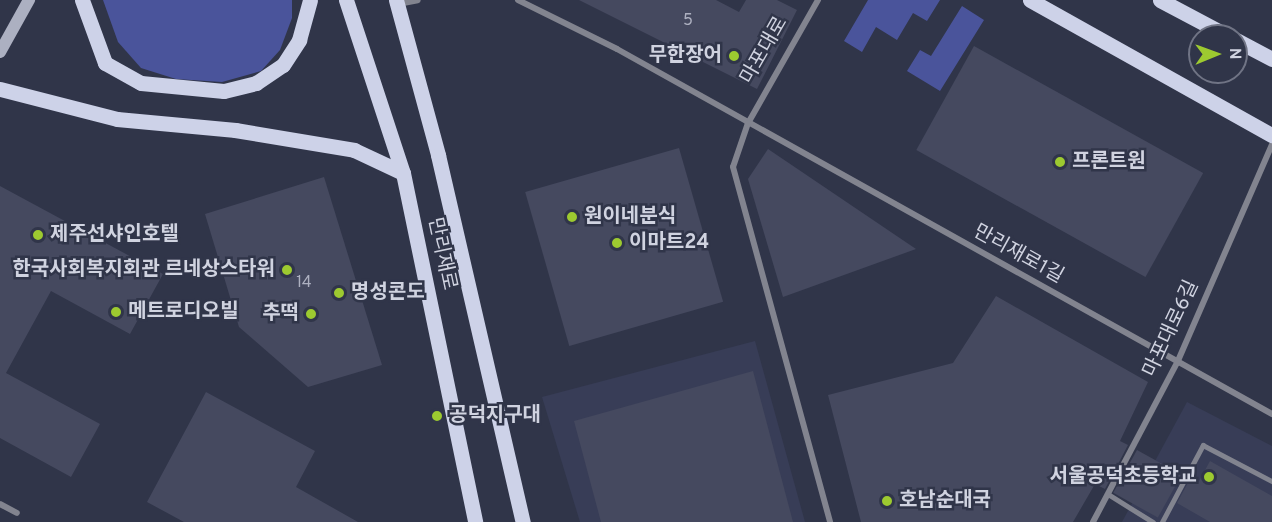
<!DOCTYPE html>
<meta charset="utf-8">
<style>
body{margin:0}
#map{position:relative;width:1272px;height:522px;overflow:hidden;background:#303549;font-family:Overpass,"Noto Sans KR",sans-serif}
div>[style]{position:absolute}
.built>*{inset:0;background:#383d57}
.green>*{inset:0;background:#4a549b}
.building>*{inset:0;background:#45495f;transform-origin:0 0}
.lane>*{height:4.5px;margin:-2.25px;padding:0 2.25px;transform-origin:2.25px;border-radius:2.25px;background:#82848f}
.street>*{height:6px;margin:-3px;padding:0 3px;transform-origin:3px;border-radius:3px;background:#82848f}
.secondary>*{height:12px;margin:-6px;padding:0 6px;transform-origin:6px;border-radius:6px;background:#acb0c1}
.primary>*{height:15px;margin:-7.5px;padding:0 7.5px;transform-origin:7.5px;border-radius:7.5px;background:#cdd2e8}
.dots>*{width:16px;height:16px;translate:-50% -50%;box-sizing:border-box;border:3px solid #303549;border-radius:50%}
span{translate:-50% -50%;white-space:nowrap;text-align:center;line-height:1.15;-webkit-text-stroke:5px #303549;paint-order:stroke}
.number-label{font-size:16px;color:#adb0c0}
.number-label span{-webkit-text-stroke-width:0}
.street-label{font-size:20px;color:#d0d3e0}
.poi-label{font-size:20px;color:#d0d3e0;font-weight:700}
.right{translate:-100% -50%;text-align:right}
.left{translate:0 -50%;text-align:left}
.north{position:absolute;left:1188px;top:24px;width:60px;height:60px;box-sizing:border-box;background:#303549;border:2px solid #707485;border-radius:50%;rotate:89deg;font-size:16px;font-weight:700;line-height:24px;text-align:center;color:#d0d3e0}
.north::after{content:'';display:block;margin:auto;width:21px;height:27px;background:#9dca30;clip-path:polygon(50% 0,100% 100%,50% 72%,0 100%)}
</style>
<div id="map">
<div class="built">
<div style="clip-path:polygon(755px 341px,805px 522px,580px 522px,542px 397px)"></div>
<div style="clip-path:polygon(1187px 402px,1272px 446px,1272px 522px,1122px 522px)"></div>
</div>
<div class="green">
<div style="clip-path:polygon(103px 0,292px 0,292px 18px,280px 50px,261px 71px,222px 82px,176px 79px,141px 68px,118px 42px)"></div>
<div style="clip-path:polygon(868px 0,940px 0,927px 21px,913px 13px,897px 40px,876px 27px,862px 52px,844px 41px)"></div>
<div style="clip-path:polygon(962px 6px,984px 20px,940px 91px,907px 71px,920px 50px,931px 56px)"></div>
</div>
<div class="building">
<div style="clip-path:polygon(579px 0,716px 0,739px 12px,746px 0,777px 0,797px 10px,757px 89px)"></div>
<div style="left:974px;top:46px;width:262px;height:119px;rotate:29deg"></div>
<div style="left:679px;top:148px;width:160px;height:160px;rotate:74deg"></div>
<div style="clip-path:polygon(768px 149px,916px 249px,783px 297px,748px 179px)"></div>
<div style="clip-path:polygon(324px 177px,382px 365px,308px 387px,239px 327px,205px 214px)"></div>
<div style="clip-path:polygon(0 186px,163px 274px,130px 334px,51px 291px,6px 373px,100px 424px,71px 477px,0 438px)"></div>
<div style="clip-path:polygon(996px 296px,1148px 382px,1120px 441px,1128px 445px,1105px 489px,1095px 484px,1073px 522px,861px 522px,828px 395px,953px 363px)"></div>
<div style="clip-path:polygon(753px 371px,793px 522px,601px 522px,574px 421px)"></div>
<div style="clip-path:polygon(206px 392px,315px 451px,296px 487px,358px 522px,184px 522px,147px 502px)"></div>
<div style="left:1137px;top:450px;width:51px;height:49px;rotate:29deg"></div>
<div style="clip-path:polygon(1210px 461px,1272px 496px,1272px 522px,1210px 522px,1177px 503px,1190px 479px,1198px 483px)"></div>
</div>
<div class="lane">
<div style="left:1108px;top:494px;width:53px;rotate:31.9deg"></div>
<div style="left:1162px;top:522px;width:87px;rotate:-62deg"></div>
<div style="left:1203px;top:445px;width:78px;rotate:27.6deg"></div>
</div>
<div class="street">
<div style="left:518px;top:0;width:110px;rotate:26.3deg"></div>
<div style="left:617px;top:49px;width:750px;rotate:29.13deg"></div>
<div style="left:818px;top:0;width:142px;rotate:119.6deg"></div>
<div style="left:748px;top:123px;width:46px;rotate:108.8deg"></div>
<div style="left:733px;top:167px;width:368px;rotate:74.7deg"></div>
<div style="left:398px;top:4px;width:20px;rotate:-11deg"></div>
<div style="left:0;top:504px;width:19px;rotate:28deg"></div>
<div style="left:1093px;top:522px;width:180px;rotate:-62.2deg"></div>
<div style="left:1177px;top:363px;width:238px;rotate:-66.5deg"></div>
</div>
<div class="secondary">
<div style="left:0;top:52px;width:60px;rotate:-60.9deg"></div>
</div>
<div class="primary">
<div style="left:82px;top:0;width:67px;rotate:69.9deg"></div>
<div style="left:105px;top:63px;width:41px;rotate:29.1deg"></div>
<div style="left:141px;top:83px;width:83px;rotate:5.5deg"></div>
<div style="left:224px;top:91px;width:33px;rotate:-14deg"></div>
<div style="left:256px;top:83px;width:32px;rotate:-34deg"></div>
<div style="left:283px;top:65px;width:30px;rotate:-57deg"></div>
<div style="left:299px;top:40px;width:41px;rotate:-74.6deg"></div>
<div style="left:346px;top:0;width:182px;rotate:71.8deg"></div>
<div style="left:403px;top:173px;width:356px;rotate:78.3deg"></div>
<div style="left:396px;top:0;width:161px;rotate:74.8deg"></div>
<div style="left:438px;top:155px;width:377px;rotate:77deg"></div>
<div style="left:1030px;top:0;width:277px;rotate:29.2deg"></div>
<div style="left:1160px;top:0;width:77px;rotate:27.9deg"></div>
<div style="left:1236px;top:40px;width:41px;rotate:27.8deg"></div>
<div style="left:0;top:89px;width:121px;rotate:14.4deg"></div>
<div style="left:117px;top:119px;width:119px;rotate:5.3deg"></div>
<div style="left:235px;top:130px;width:121px;rotate:9.5deg"></div>
<div style="left:354px;top:150px;width:54px;rotate:25.1deg"></div>
</div>
<div class="dots">
<div style="left:734px;top:56px;background:#9dca30"></div>
<div style="left:1060px;top:162px;background:#9dca30"></div>
<div style="left:572px;top:217px;background:#9dca30"></div>
<div style="left:38px;top:235px;background:#9dca30"></div>
<div style="left:617px;top:243px;background:#9dca30"></div>
<div style="left:287px;top:270px;background:#9dca30"></div>
<div style="left:339px;top:293px;background:#9dca30"></div>
<div style="left:116px;top:312px;background:#9dca30"></div>
<div style="left:311px;top:314px;background:#9dca30"></div>
<div style="left:437px;top:416px;background:#9dca30"></div>
<div style="left:1209px;top:477px;background:#9dca30"></div>
<div style="left:887px;top:501px;background:#9dca30"></div>
</div>
<div class="number-label">
<span style="left:688px;top:21px">5</span>
<span style="left:304px;top:283px">14</span>
</div>
<div class="street-label">
<span style="left:765px;top:51px;rotate:-60deg">마포대로</span>
<span style="left:441px;top:254px;rotate:78deg">만리재로</span>
<span style="left:1018px;top:255px;rotate:29deg">만리재로1길</span>
<span style="left:1172px;top:329px;rotate:-65deg">마포대로6길</span>
</div>
<div class="poi-label">
<span class="right" style="left:722px;top:56px">무한장어</span>
<span class="left" style="left:1072px;top:162px">프론트원</span>
<span class="left" style="left:584px;top:217px">원이네분식</span>
<span class="left" style="left:50px;top:235px">제주선샤인호텔</span>
<span class="left" style="left:629px;top:243px">이마트24</span>
<span class="right" style="left:275px;top:270px">한국사회복지회관 르네상스타워</span>
<span class="left" style="left:351px;top:293px">명성콘도</span>
<span class="left" style="left:128px;top:312px">메트로디오빌</span>
<span class="right" style="left:299px;top:314px">추떡</span>
<span class="left" style="left:449px;top:416px">공덕지구대</span>
<span class="right" style="left:1197px;top:477px">서울공덕초등학교</span>
<span class="left" style="left:899px;top:501px">호남순대국</span>
</div>
<div class="north">N</div>
</div>
